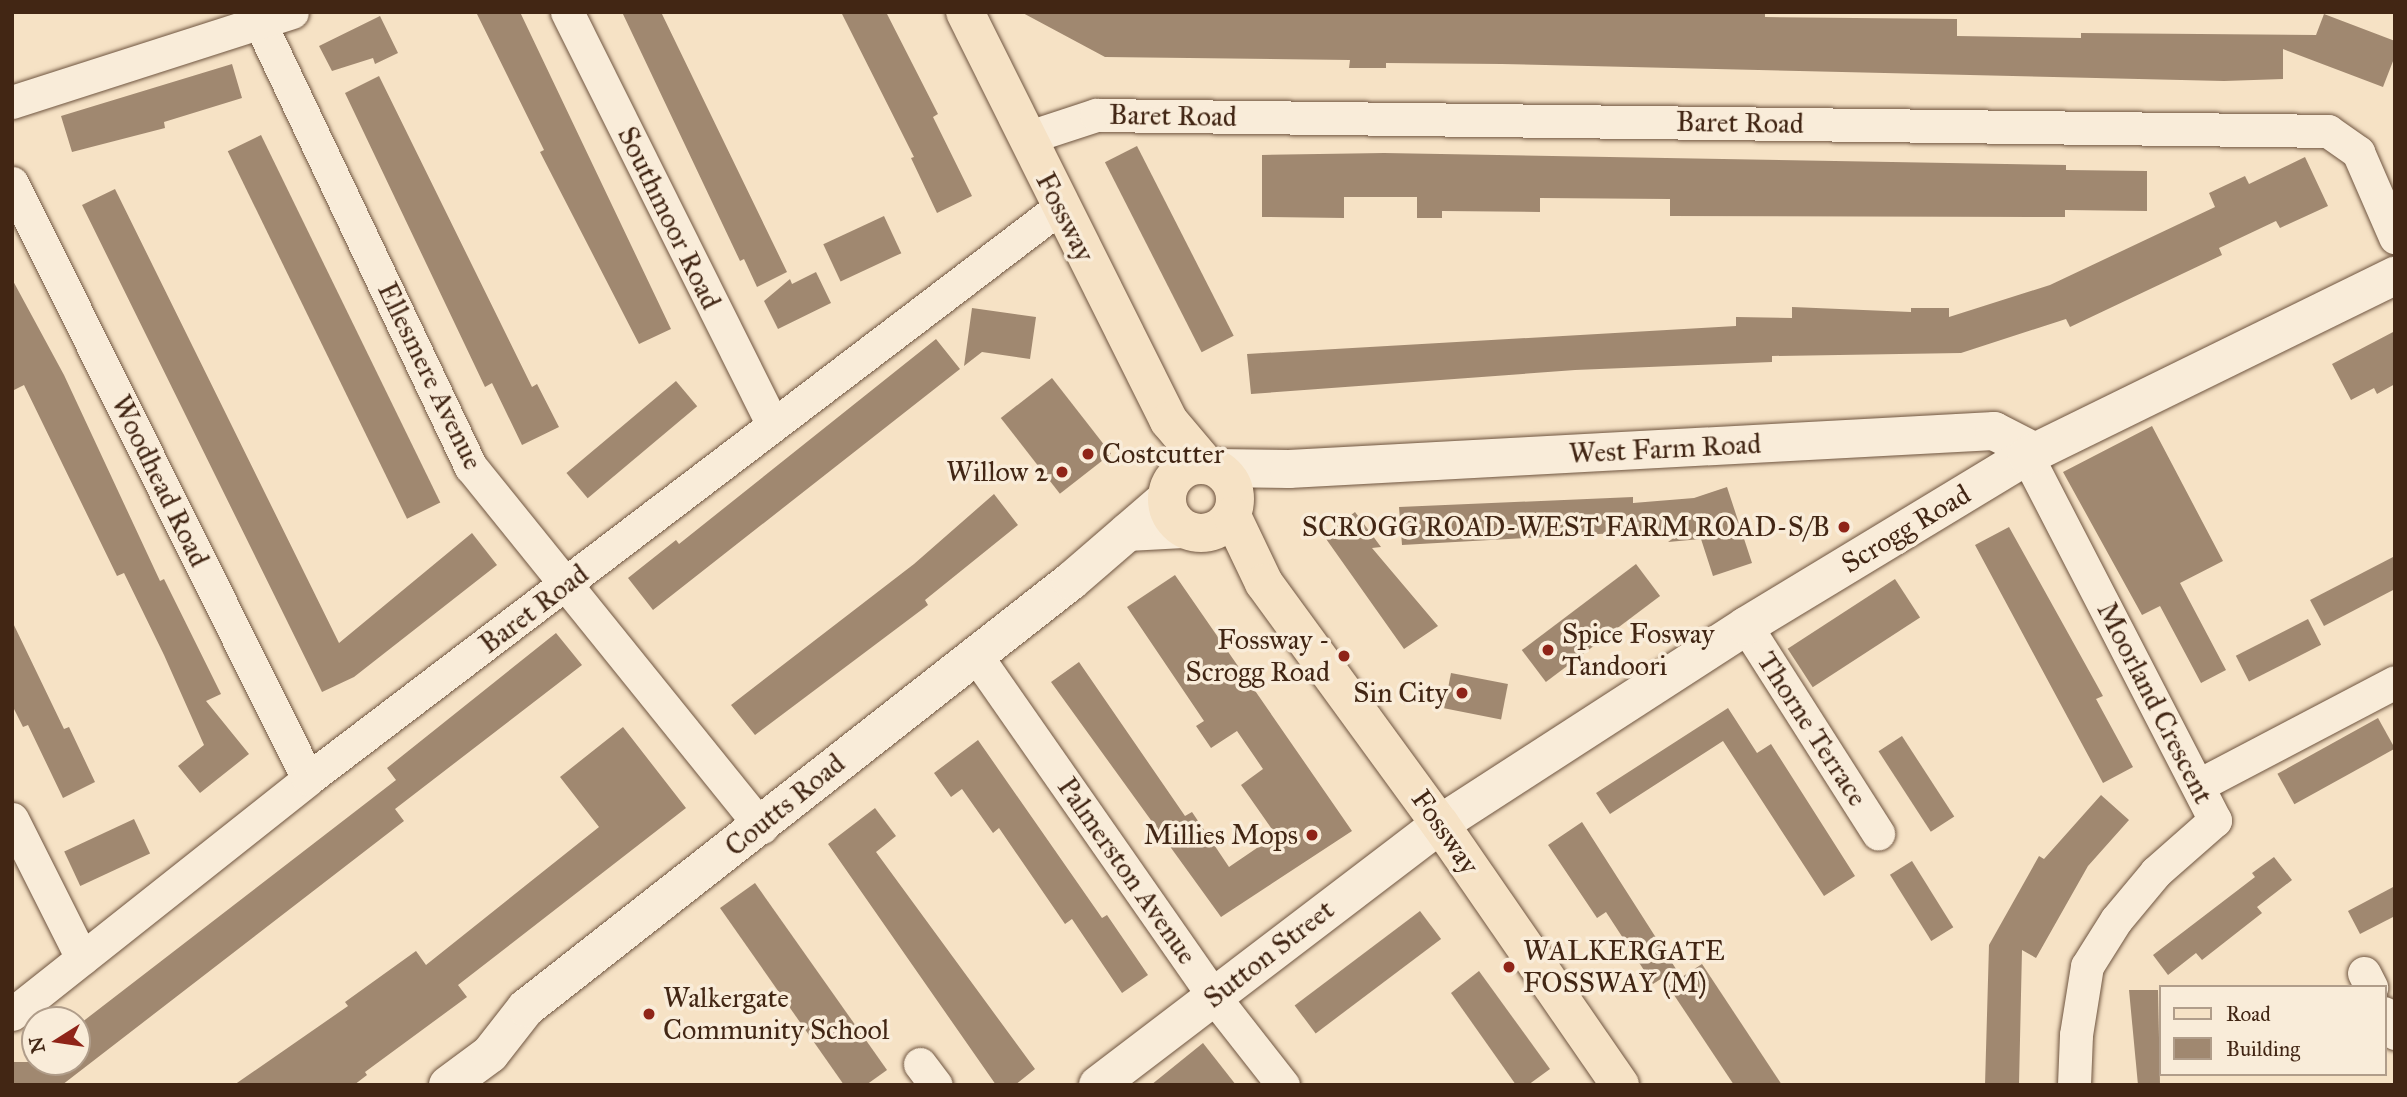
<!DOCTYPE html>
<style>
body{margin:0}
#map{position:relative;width:2407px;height:1097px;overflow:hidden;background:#f6e2c5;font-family:"IM FELL Great Primer",serif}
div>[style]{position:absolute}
.building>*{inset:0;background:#a08870;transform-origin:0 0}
.roads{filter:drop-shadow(0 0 2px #6f5540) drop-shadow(0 0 2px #6f5540)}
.minor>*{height:33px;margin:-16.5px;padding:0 16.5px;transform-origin:16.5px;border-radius:16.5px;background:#f9ecd9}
.tertiary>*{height:38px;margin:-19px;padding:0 19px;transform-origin:19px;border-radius:19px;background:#f9ecd9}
.primary>*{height:38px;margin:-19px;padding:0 19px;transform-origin:19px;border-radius:19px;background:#f6e2c5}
.primary>.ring{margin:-19px;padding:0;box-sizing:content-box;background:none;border:38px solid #f6e2c5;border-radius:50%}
.dots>*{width:19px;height:19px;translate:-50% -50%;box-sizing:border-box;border:4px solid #f9ecd9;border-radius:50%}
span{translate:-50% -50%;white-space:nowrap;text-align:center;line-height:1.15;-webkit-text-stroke:7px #f9ecd9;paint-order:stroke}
.street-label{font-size:28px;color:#422614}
.poi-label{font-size:28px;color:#422614}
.left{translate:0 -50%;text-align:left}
.right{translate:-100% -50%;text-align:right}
.frame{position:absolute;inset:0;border:14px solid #422614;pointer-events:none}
.legend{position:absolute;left:2159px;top:985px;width:228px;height:91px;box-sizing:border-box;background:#f9ecd9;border:2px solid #b09d8a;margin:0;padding:9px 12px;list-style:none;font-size:21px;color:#422614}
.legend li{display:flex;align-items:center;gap:14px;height:35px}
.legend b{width:35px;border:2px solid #b09d8a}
.north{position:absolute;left:21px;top:1006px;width:70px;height:70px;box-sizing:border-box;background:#f9ecd9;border:2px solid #b09d8a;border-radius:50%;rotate:258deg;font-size:19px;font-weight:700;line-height:28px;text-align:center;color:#422614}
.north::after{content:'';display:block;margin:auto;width:24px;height:32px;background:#8f2418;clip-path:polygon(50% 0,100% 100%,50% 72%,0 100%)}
</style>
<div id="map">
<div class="building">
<div style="clip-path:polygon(476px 12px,520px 12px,671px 329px,639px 344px,540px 152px,544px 150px)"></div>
<div style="clip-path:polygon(622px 12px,661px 12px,787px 272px,757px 287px,744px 259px,740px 261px)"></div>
<div style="clip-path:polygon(841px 12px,886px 12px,938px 114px,933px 117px,972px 196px,937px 213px,911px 158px,914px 157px)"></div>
<div style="clip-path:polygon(1021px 12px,1765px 12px,1765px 17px,1957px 19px,1957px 36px,2081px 38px,2081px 33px,2316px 35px,2324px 14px,2395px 41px,2395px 56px,2383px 87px,2283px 49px,2283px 79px,2224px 81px,1502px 64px,1386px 63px,1386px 68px,1349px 68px,1350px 60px,1105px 57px)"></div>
<div style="clip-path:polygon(380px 16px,398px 53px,375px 64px,373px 58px,332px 71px,319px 46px)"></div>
<div style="clip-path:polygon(232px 64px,242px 98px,164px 122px,165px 128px,72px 152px,61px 116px)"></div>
<div style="clip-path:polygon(379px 76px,532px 387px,537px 384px,559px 427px,522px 445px,492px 383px,485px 387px,345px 93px)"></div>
<div style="left:261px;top:135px;width:409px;height:37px;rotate:64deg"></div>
<div style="left:1137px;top:146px;width:213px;height:36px;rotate:63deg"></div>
<div style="clip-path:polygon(1384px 153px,2066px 165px,2066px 170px,2147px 171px,2147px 211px,2065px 210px,2065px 217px,1670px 216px,1670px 199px,1540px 198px,1540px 212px,1442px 211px,1442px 218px,1417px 218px,1417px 197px,1344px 197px,1344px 218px,1262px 217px,1262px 155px)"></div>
<div style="clip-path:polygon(2305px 157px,2328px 206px,2280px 228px,2276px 221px,2219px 248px,2222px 255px,2070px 327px,2066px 319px,1961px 353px,1772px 356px,1772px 362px,1575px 370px,1251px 394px,1247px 354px,1736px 326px,1736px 317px,1792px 318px,1792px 307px,1911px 312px,1911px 308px,1949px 308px,1949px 317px,2050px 285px,2215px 207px,2209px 193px,2245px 176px,2249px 184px)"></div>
<div style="clip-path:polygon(115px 189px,339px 643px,472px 533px,497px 565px,354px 677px,322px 692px,82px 205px)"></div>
<div style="left:884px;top:216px;width:41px;height:67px;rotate:65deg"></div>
<div style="clip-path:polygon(816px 272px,831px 303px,778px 329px,764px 301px,790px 279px,792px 284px)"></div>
<div style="clip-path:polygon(12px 279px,64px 375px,160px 581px,164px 579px,221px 694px,206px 701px,249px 754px,200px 793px,178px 766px,204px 745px,164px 655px,124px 573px,117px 576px,24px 385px,12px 391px)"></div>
<div style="clip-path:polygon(972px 308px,1036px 317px,1030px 359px,982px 352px,964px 366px)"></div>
<div style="clip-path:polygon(2395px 331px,2395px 384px,2377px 394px,2374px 388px,2351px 400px,2332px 364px)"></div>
<div style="clip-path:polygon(936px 339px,960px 369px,653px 610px,628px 578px,676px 540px,679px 544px)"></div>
<div style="left:1052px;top:378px;width:96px;height:65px;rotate:52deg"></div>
<div style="left:676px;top:381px;width:33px;height:143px;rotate:50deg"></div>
<div style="clip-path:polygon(2152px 426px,2223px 561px,2180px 583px,2226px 670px,2201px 683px,2160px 606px,2142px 615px,2063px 472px)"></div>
<div style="clip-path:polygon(1727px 487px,1752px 563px,1713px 576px,1701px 539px,1668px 542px,1686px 529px,1402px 545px,1399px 507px,1633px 497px,1633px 503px,1694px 498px)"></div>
<div style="clip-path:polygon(994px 494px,1018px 525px,925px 600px,928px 605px,755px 735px,731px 705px,914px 564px)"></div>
<div style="clip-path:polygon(1355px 512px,1381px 547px,1372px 548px,1438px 626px,1404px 649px,1324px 536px)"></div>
<div style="clip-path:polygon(2009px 527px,2103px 696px,2096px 699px,2133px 767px,2103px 783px,1975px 545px)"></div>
<div style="clip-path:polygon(2395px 556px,2395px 589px,2324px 626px,2310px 600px)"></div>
<div style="left:1636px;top:564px;width:40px;height:143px;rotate:53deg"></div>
<div style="clip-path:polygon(1175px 575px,1352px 831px,1221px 917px,1051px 682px,1079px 662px,1185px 816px,1192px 812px,1229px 867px,1276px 835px,1241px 785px,1263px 769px,1237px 731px,1211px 748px,1196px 726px,1204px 721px,1127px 607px)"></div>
<div style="left:1895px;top:579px;width:46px;height:128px;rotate:57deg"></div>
<div style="left:2308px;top:619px;width:29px;height:81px;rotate:63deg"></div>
<div style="clip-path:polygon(12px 621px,64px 729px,69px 727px,95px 782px,63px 798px,28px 725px,23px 727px,12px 705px)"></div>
<div style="clip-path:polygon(556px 633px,582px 665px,395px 809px,404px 821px,62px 1085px,12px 1085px,12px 1062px,77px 1062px,77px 1026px,396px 780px,387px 768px)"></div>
<div style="left:1451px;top:673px;width:58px;height:36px;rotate:11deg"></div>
<div style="clip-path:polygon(1728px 708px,1757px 753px,1771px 744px,1855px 876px,1824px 896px,1723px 741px,1610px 814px,1596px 793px)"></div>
<div style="left:2378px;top:718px;width:35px;height:115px;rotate:61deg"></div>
<div style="clip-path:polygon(623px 727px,686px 808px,458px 985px,467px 997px,365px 1072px,367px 1075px,354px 1085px,234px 1085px,348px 1006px,345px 1002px,416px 951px,426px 965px,599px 827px,560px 777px)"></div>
<div style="left:1902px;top:736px;width:96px;height:28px;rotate:57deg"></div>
<div style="clip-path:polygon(978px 740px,1102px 918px,1107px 915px,1148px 975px,1122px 993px,1072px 919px,1065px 924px,999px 828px,993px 833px,962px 789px,951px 797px,934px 773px)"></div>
<div style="clip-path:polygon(2101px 795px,2129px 820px,2088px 866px,2036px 958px,2022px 950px,2019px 1085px,1985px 1085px,1989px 945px,2039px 856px,2044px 859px)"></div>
<div style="clip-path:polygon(875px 808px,896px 836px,876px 852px,1035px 1069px,1015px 1085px,996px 1085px,828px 844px)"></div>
<div style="left:134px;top:819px;width:38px;height:77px;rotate:65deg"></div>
<div style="clip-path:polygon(1582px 822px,1676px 969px,1653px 984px,1606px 912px,1597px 918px,1548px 845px)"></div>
<div style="clip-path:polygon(2274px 857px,2292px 880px,2257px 907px,2262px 913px,2202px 960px,2196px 953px,2168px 975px,2153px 955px,2255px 877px,2252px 873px)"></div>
<div style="left:1912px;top:861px;width:78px;height:26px;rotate:58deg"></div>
<div style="clip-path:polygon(755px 883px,887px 1070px,866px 1085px,844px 1085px,720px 908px)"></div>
<div style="clip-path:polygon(2395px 886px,2395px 916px,2360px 934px,2348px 911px)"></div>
<div style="left:1420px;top:911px;width:35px;height:157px;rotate:53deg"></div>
<div style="clip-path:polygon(1702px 964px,1782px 1085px,1734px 1085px,1668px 986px)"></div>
<div style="clip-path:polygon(1479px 971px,1550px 1069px,1528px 1085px,1516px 1085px,1451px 993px)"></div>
<div style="clip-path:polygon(2129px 990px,2158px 990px,2160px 1085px,2138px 1085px)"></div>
<div style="clip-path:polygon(1203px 1043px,1236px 1085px,1151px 1085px)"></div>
</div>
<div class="roads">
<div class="minor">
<div style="left:567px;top:12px;width:460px;rotate:63.5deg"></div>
<div style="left:259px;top:21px;width:494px;rotate:64.6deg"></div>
<div style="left:471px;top:467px;width:463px;rotate:51.1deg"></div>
<div style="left:12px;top:102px;width:294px;rotate:-17.8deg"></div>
<div style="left:1026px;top:138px;width:74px;rotate:-18.2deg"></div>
<div style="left:1096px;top:115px;width:1232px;rotate:0.74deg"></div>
<div style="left:2328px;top:131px;width:37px;rotate:35deg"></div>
<div style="left:2358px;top:152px;width:93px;rotate:66.5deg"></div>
<div style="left:12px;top:183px;width:665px;rotate:63.59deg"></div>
<div style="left:2027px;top:456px;width:410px;rotate:62.7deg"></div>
<div style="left:2215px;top:820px;width:79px;rotate:138.6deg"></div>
<div style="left:2156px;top:872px;width:62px;rotate:129.8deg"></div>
<div style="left:2116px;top:920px;width:54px;rotate:122.2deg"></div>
<div style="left:2087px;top:966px;width:70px;rotate:99.1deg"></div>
<div style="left:2076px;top:1035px;width:50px;rotate:92.3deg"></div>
<div style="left:1746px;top:626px;width:246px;rotate:57.5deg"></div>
<div style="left:975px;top:654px;width:418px;rotate:55.1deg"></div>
<div style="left:1214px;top:997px;width:112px;rotate:51.9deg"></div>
<div style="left:2199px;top:785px;width:221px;rotate:-27.7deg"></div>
<div style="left:12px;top:819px;width:156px;rotate:63.3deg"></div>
<div style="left:2364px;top:973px;width:16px;rotate:63deg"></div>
<div style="left:2384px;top:1013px;width:23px;rotate:61deg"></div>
<div style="left:12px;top:1014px;width:378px;rotate:-38.4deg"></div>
<div style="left:308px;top:779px;width:943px;rotate:-37.25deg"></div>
<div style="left:920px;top:1064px;width:26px;rotate:53deg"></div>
</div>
<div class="tertiary">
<div style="left:1217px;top:468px;width:72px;rotate:0.8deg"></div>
<div style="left:1289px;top:469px;width:706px;rotate:-3.09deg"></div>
<div style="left:1994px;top:431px;width:46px;rotate:27.1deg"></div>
<div style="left:1128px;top:532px;width:55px;rotate:-3.1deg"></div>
<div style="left:448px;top:1085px;width:52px;rotate:-36.4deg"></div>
<div style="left:490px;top:1054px;width:58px;rotate:-52deg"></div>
<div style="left:526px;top:1008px;width:692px;rotate:-38.08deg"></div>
<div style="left:1071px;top:581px;width:125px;rotate:-40.8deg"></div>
<div style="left:1098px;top:1085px;width:430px;rotate:-37.3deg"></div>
<div style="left:1440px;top:824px;width:364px;rotate:-32.9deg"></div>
<div style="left:1746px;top:626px;width:328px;rotate:-31.2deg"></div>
<div style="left:2027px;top:456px;width:410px;rotate:-26.1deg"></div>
</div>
<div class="primary">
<div style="left:965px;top:12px;width:457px;rotate:63.5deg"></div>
<div style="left:1169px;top:421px;width:57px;rotate:49.9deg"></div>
<div class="ring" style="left:1167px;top:465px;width:30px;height:30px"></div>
<div style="left:1232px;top:516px;width:74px;rotate:64.5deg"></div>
<div style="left:1264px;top:583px;width:298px;rotate:53.9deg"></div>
<div style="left:1440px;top:824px;width:317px;rotate:55.4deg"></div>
</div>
</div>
<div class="dots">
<div style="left:1088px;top:454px;background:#8f2418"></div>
<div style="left:1062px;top:472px;background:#8f2418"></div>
<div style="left:1844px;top:527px;background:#8f2418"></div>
<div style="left:1548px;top:650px;background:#8f2418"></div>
<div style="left:1344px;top:656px;background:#8f2418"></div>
<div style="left:1462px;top:693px;background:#8f2418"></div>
<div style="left:1312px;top:835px;background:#8f2418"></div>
<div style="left:1509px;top:967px;background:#8f2418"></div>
<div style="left:649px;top:1014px;background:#8f2418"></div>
</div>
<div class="street-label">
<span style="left:1173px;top:116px;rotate:1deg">Baret Road</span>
<span style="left:1740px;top:123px;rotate:1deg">Baret Road</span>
<span style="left:1065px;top:217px;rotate:63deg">Fossway</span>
<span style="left:669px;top:218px;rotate:64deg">Southmoor Road</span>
<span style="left:430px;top:376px;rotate:64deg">Ellesmere Avenue</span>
<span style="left:1665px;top:449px;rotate:-3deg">West Farm Road</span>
<span style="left:160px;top:481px;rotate:64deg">Woodhead Road</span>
<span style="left:1906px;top:529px;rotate:-31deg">Scrogg Road</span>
<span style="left:534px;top:609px;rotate:-37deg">Baret Road</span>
<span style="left:2155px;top:703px;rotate:63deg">Moorland Crescent</span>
<span style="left:1812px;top:729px;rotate:57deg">Thorne Terrace</span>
<span style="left:785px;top:805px;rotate:-39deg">Coutts Road</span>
<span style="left:1445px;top:832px;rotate:55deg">Fossway</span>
<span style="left:1127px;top:871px;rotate:55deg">Palmerston Avenue</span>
<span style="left:1269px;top:954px;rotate:-38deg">Sutton Street</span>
</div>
<div class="poi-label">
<span class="left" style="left:1102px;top:454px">Costcutter</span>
<span class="right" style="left:1048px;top:472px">Willow 2</span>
<span class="right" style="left:1830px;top:527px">SCROGG ROAD-WEST FARM ROAD-S/B</span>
<span class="left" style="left:1562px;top:650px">Spice Fosway<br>Tandoori</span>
<span class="right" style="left:1330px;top:656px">Fossway -<br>Scrogg Road</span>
<span class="right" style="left:1448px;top:693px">Sin City</span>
<span class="right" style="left:1298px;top:835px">Millies Mops</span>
<span class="left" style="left:1523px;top:967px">WALKERGATE<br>FOSSWAY (M)</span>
<span class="left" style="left:663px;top:1014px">Walkergate<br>Community School</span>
</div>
<div class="frame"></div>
<ul class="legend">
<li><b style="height:9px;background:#f6e2c5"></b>Road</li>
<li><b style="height:19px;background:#a08870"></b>Building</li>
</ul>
<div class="north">N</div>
</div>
